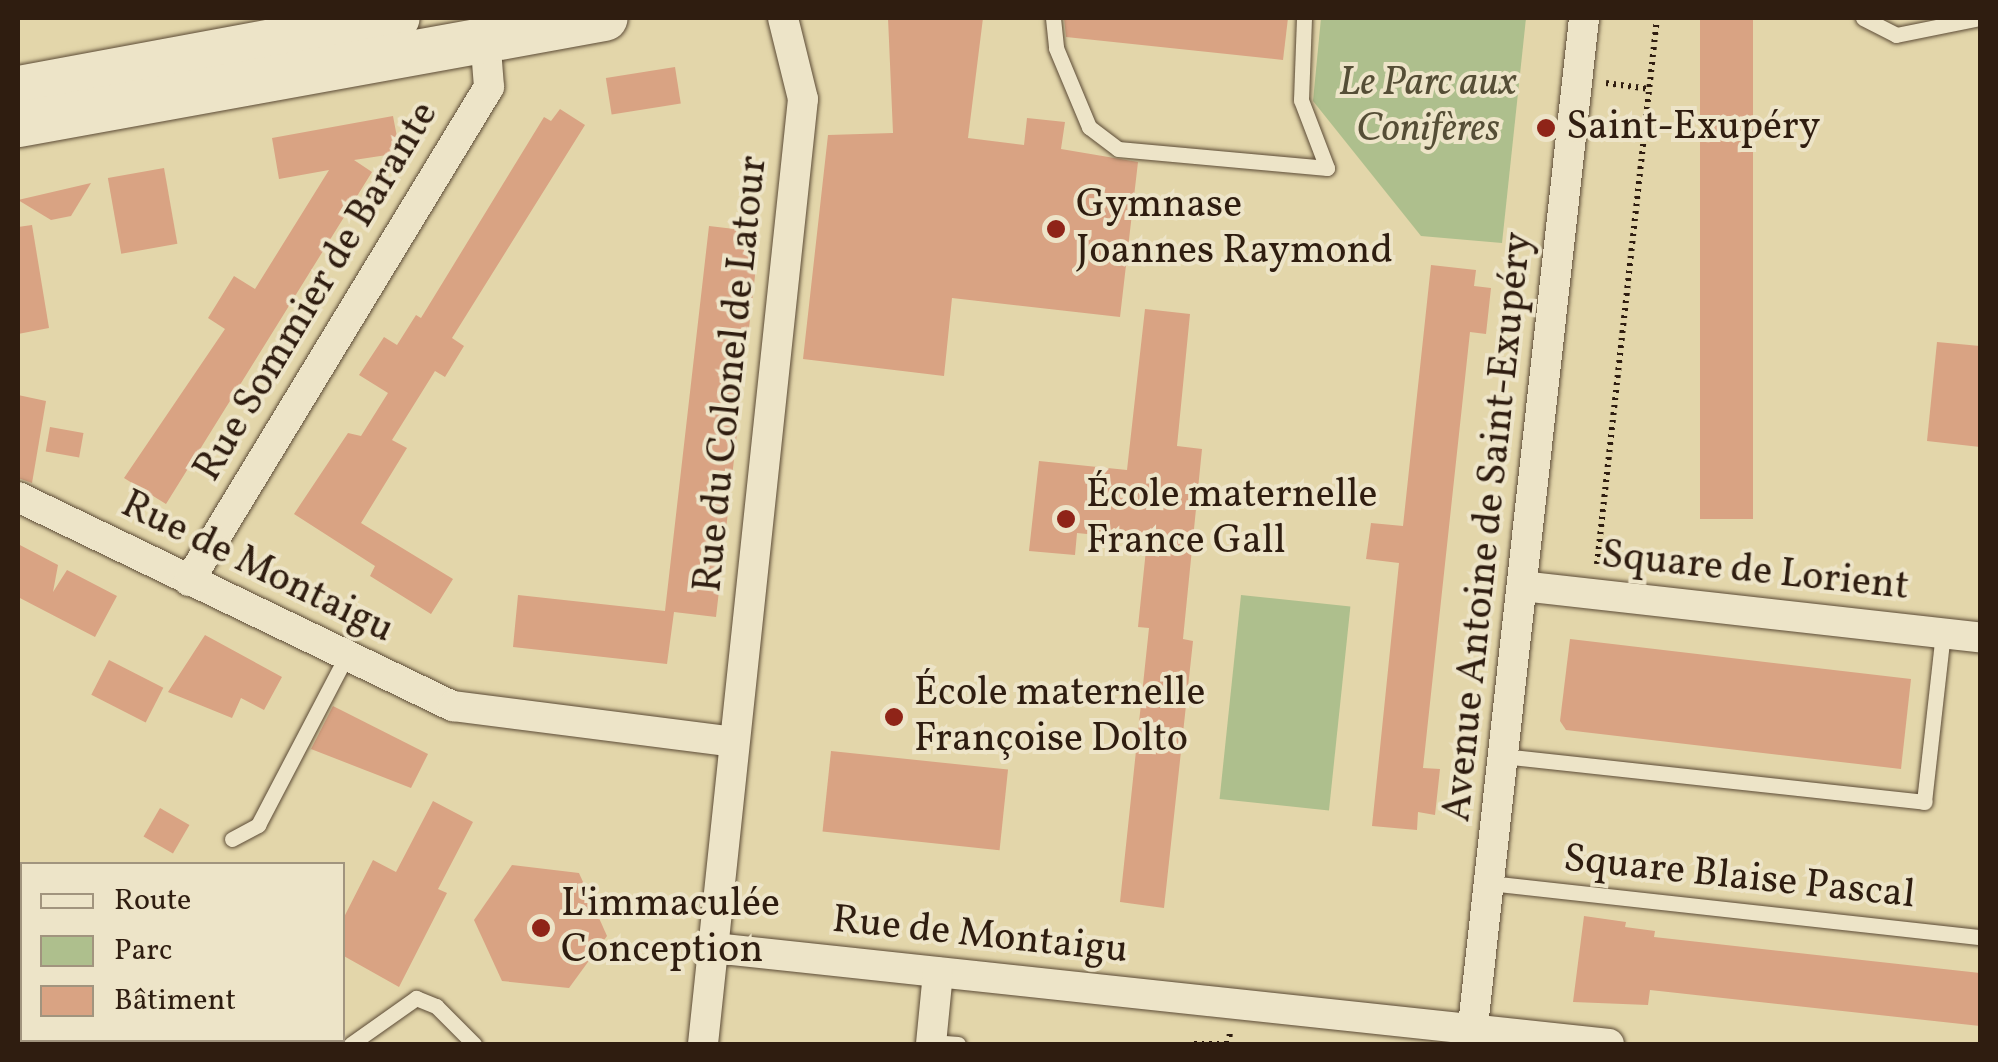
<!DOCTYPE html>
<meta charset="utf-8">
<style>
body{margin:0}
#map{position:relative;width:1998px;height:1062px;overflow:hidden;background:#e3d6aa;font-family:Vollkorn,serif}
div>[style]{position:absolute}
.green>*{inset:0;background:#aebf8d;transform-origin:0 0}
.building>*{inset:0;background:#d9a383;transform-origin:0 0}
.path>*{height:6px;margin-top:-3px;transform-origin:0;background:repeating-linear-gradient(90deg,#2f1d10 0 2.5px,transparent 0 7.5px)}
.roads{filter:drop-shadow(0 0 2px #5c4b36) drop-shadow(0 0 2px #5c4b36)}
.lane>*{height:15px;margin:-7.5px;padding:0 7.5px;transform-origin:7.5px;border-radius:7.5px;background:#ede4c8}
.street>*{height:30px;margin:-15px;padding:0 15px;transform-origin:15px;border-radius:15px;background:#ede4c8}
.secondary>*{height:45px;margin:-22.5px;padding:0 22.5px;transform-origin:22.5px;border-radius:22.5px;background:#ede4c8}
.dots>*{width:28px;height:28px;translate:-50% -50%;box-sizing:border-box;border:5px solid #ede4c8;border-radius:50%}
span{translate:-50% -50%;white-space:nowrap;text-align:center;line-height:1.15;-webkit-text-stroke:8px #ede4c8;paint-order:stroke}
.park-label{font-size:40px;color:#554e36;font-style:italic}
.poi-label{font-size:40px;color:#2f1d10}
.left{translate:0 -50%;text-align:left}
.street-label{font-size:40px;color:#2f1d10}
.frame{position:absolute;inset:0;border:20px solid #2f1d10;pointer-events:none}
.legend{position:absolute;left:20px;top:862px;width:325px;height:180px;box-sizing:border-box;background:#ede4c8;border:2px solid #a1947e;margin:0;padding:12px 18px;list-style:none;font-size:30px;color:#2f1d10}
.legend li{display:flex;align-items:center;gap:20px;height:50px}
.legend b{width:50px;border:2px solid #a1947e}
</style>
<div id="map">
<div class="green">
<div style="clip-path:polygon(1321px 18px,1526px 18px,1502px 243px,1421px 236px,1313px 101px)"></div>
<div style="left:1241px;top:595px;width:110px;height:205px;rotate:6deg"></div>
</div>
<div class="building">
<div style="clip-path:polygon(888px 18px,983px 18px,968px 138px,1024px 145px,1027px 118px,1065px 122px,1061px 149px,1138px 162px,1120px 317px,952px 298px,944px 376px,803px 359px,828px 135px,893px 133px)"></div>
<div style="clip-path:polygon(1064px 18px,1288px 18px,1283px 60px,1066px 37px)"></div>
<div style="left:1700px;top:18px;width:53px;height:501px"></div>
<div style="left:675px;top:67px;width:37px;height:70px;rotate:81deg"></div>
<div style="clip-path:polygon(560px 109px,585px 125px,452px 338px,464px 346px,445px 377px,435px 371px,392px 440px,407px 448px,361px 523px,453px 579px,431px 614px,370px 576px,375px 566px,294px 514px,348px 433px,361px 436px,388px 393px,359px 375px,384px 337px,397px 345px,416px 315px,421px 318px,544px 117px,551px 121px)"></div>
<div style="clip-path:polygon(393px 116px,400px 153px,354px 160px,372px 172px,166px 504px,124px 478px,225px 329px,208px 318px,234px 276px,255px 289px,329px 170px,279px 179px,272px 138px)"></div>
<div style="left:164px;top:168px;width:77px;height:57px;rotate:80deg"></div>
<div style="clip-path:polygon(91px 183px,71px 216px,51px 220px,18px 200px)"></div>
<div style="clip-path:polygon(32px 225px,49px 328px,18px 334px,18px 227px)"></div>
<div style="clip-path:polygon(709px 226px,760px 232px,716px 617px,674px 612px,667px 664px,513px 647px,518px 595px,665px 611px)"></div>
<div style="clip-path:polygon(1431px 265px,1476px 270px,1474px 286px,1491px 288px,1486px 334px,1470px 332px,1423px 768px,1440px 769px,1435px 815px,1418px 812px,1417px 830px,1372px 826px,1399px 563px,1366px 559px,1371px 523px,1403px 526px)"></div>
<div style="clip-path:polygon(1145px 309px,1190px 314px,1177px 446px,1202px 449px,1183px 639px,1193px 641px,1164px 908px,1120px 902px,1149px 628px,1138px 627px,1147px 540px,1077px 533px,1075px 555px,1029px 551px,1039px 461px,1127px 470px)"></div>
<div style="clip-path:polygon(1937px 342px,1980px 346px,1980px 447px,1927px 441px)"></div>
<div style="clip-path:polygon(18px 395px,46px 401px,32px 483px,18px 478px)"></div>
<div style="left:50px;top:427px;width:34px;height:25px;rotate:10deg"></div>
<div style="clip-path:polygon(18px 544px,58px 565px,53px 592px,67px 570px,117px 596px,95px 637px,18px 597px)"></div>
<div style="clip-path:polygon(205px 635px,282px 677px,264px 710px,241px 698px,232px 718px,168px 692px)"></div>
<div style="clip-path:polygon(1570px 639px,1911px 679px,1901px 769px,1566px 730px,1560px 721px)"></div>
<div style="left:109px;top:660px;width:61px;height:39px;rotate:27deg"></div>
<div style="clip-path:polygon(333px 706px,428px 754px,411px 788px,311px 749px)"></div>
<div style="left:831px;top:751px;width:178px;height:81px;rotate:6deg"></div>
<div style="clip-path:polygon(433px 801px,473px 822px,438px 889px,447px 893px,399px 987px,342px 955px,342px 921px,373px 860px,396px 872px)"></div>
<div style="left:160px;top:808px;width:34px;height:33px;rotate:30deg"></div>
<div style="clip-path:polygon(512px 865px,579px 873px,607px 936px,569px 988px,502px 981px,474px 920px)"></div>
<div style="clip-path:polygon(1584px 916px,1626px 922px,1625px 927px,1655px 931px,1654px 937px,1980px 973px,1980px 1026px,1650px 990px,1648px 1005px,1573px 1002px)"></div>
</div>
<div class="path">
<div style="left:1606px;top:83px;width:44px;rotate:7.8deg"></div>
<div style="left:1597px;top:564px;width:549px;rotate:-83.73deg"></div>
<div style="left:1194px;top:1044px;width:35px"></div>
<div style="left:1229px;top:1044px;width:14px;rotate:-86deg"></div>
</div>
<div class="roads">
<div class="lane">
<div style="left:1053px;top:18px;width:30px;rotate:84deg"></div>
<div style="left:1056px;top:48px;width:86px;rotate:67.3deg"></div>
<div style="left:1089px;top:127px;width:36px;rotate:37deg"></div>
<div style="left:1118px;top:149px;width:210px;rotate:5.2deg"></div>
<div style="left:1327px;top:168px;width:73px;rotate:-110.9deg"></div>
<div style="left:1301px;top:100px;width:82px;rotate:-87.9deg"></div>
<div style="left:1863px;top:18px;width:37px;rotate:27deg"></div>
<div style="left:1896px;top:35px;width:86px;rotate:-11.4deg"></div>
<div style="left:1503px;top:756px;width:424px;rotate:6.2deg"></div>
<div style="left:1924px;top:802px;width:171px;rotate:-83.6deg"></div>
<div style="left:232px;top:839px;width:30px;rotate:-28deg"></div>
<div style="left:258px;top:825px;width:190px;rotate:-62.4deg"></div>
<div style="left:1490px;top:883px;width:493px;rotate:6.3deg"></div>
<div style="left:931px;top:1042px;width:27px;rotate:4deg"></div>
<div style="left:351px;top:1044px;width:80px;rotate:-35.3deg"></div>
<div style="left:416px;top:998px;width:22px;rotate:22deg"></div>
<div style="left:436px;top:1006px;width:54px;rotate:45deg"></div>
</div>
<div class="street">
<div style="left:18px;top:497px;width:483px;rotate:25.7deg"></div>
<div style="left:453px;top:706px;width:282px;rotate:7.3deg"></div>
<div style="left:189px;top:581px;width:578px;rotate:-58.73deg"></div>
<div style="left:489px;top:87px;width:63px;rotate:-94.5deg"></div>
<div style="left:1522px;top:586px;width:461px;rotate:6.4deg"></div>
<div style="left:714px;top:948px;width:900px;rotate:6.12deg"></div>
<div style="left:703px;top:1044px;width:950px;rotate:-83.96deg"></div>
<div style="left:803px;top:99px;width:83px;rotate:-103.9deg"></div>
<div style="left:931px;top:1044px;width:72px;rotate:-84.4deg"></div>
<div style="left:1471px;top:1044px;width:1032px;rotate:-83.71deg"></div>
</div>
<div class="secondary">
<div style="left:18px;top:88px;width:385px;rotate:-10.5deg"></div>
<div style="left:18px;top:124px;width:596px;rotate:-10.25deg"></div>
</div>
</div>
<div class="dots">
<div style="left:1546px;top:128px;background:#8f2418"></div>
<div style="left:1056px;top:229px;background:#8f2418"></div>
<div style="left:1066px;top:519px;background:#8f2418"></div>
<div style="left:894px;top:717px;background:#8f2418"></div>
<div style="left:541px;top:928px;background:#8f2418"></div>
</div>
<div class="park-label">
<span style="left:1428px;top:107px">Le Parc aux<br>Conifères</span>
</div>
<div class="poi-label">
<span class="left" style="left:1566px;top:128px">Saint-Exupéry</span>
<span class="left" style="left:1076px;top:229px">Gymnase<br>Joannes Raymond</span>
<span class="left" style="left:1086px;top:519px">École maternelle<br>France Gall</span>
<span class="left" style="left:914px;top:717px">École maternelle<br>Françoise Dolto</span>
<span class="left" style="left:561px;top:928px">L'immaculée<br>Conception</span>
</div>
<div class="street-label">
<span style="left:317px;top:292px;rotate:-59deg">Rue Sommier de Barante</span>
<span style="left:732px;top:374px;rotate:-84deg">Rue du Colonel de Latour</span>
<span style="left:1489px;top:527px;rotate:-84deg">Avenue Antoine de Saint-Exupéry</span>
<span style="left:257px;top:568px;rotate:26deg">Rue de Montaigu</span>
<span style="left:1755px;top:572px;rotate:6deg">Square de Lorient</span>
<span style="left:1739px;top:878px;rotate:6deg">Square Blaise Pascal</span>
<span style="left:980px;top:936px;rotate:6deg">Rue de Montaigu</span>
</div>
<div class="frame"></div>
<ul class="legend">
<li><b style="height:12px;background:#ede4c8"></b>Route</li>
<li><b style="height:28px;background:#aebf8d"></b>Parc</li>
<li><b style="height:28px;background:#d9a383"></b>Bâtiment</li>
</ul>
</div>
